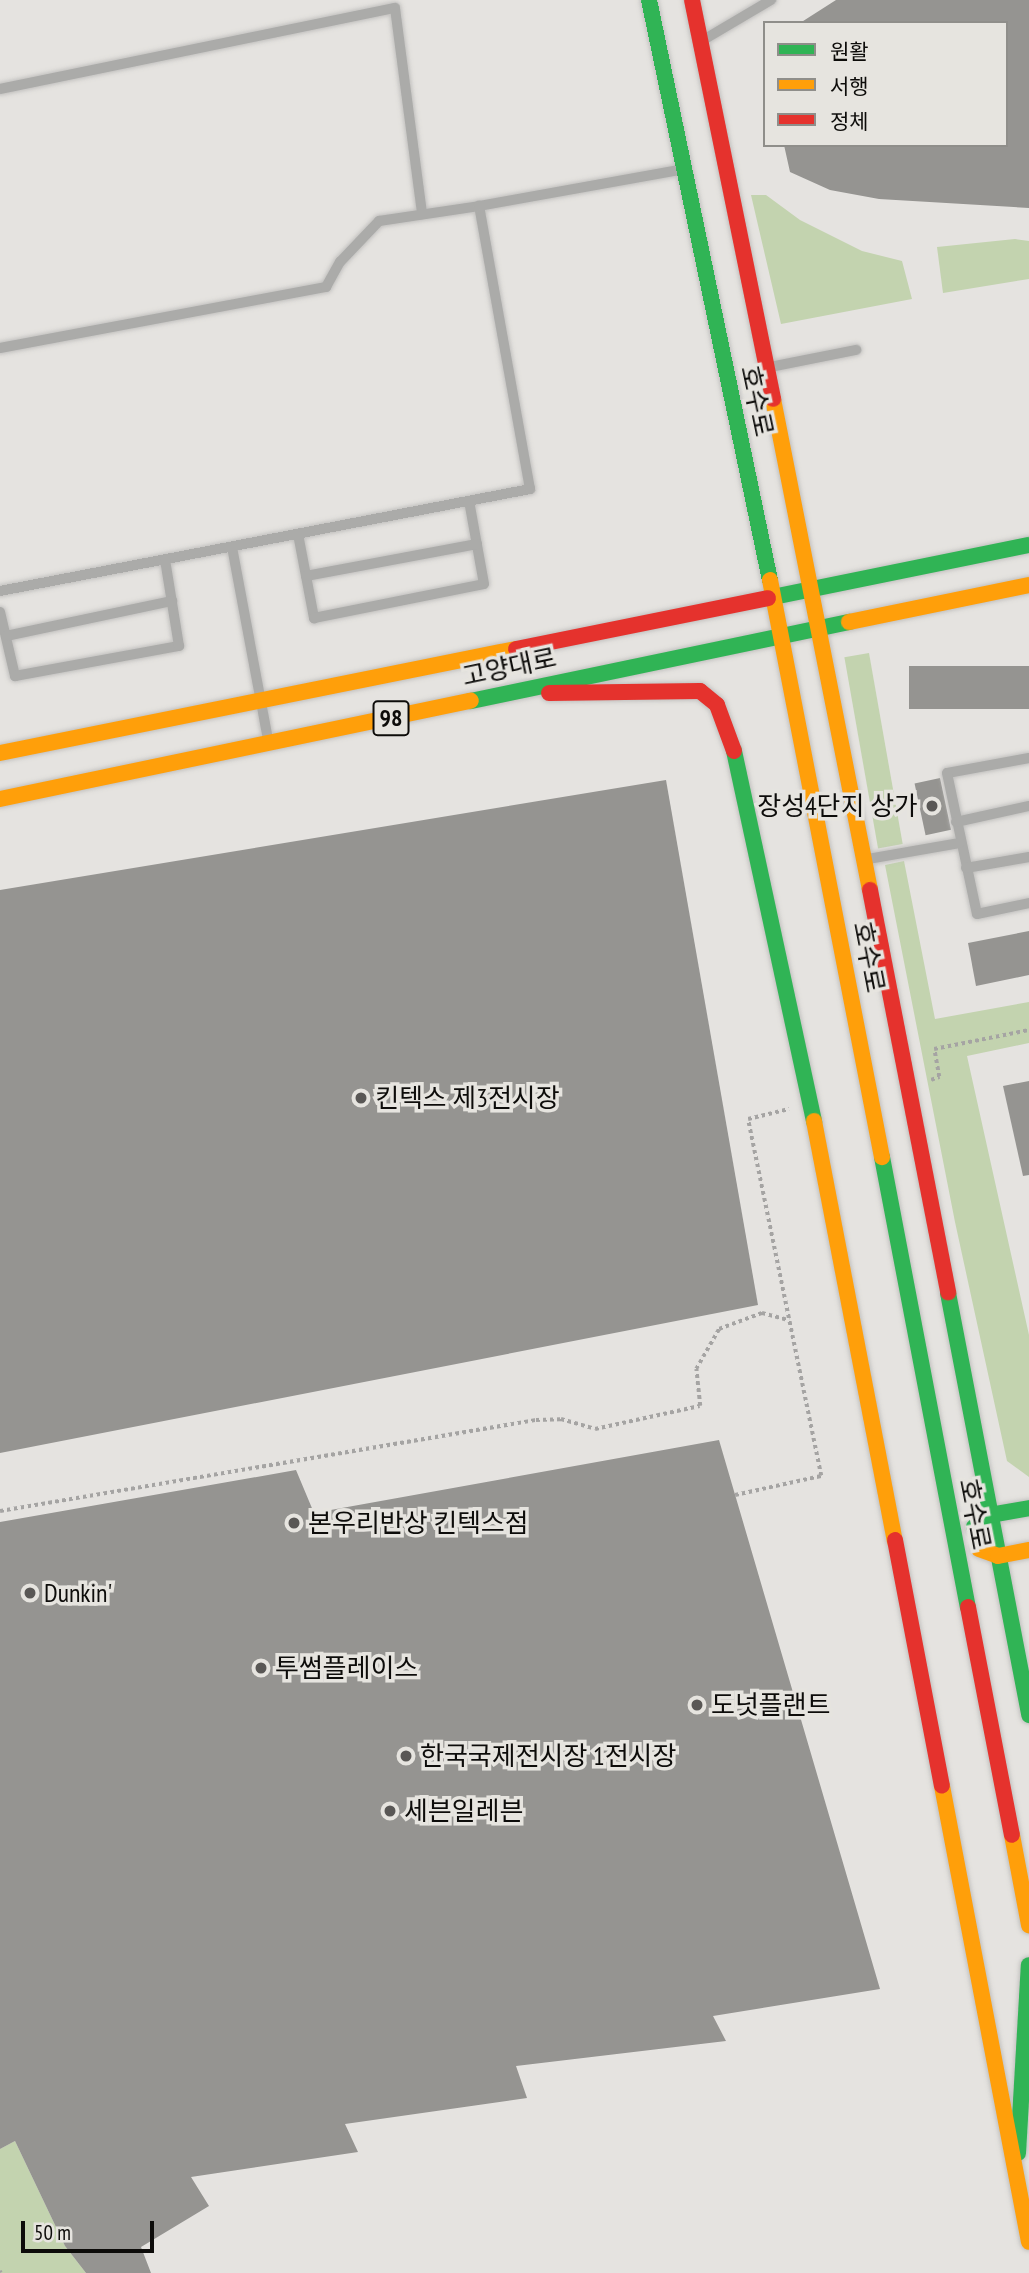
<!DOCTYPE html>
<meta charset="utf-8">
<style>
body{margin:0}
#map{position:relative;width:1029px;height:2273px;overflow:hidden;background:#e5e3e0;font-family:"PT Sans Narrow","Noto Sans KR",sans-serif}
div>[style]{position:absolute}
.green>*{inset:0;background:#c3d3af;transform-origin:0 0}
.building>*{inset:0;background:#959491;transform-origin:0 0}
.path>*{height:3.5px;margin-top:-1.75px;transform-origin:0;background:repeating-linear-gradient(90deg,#a5a4a3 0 3.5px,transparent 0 7px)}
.roads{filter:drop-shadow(0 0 2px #c2c1bf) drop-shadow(0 0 2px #c2c1bf)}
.lane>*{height:10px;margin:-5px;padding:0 5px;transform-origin:5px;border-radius:5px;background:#ababa9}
.fast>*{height:16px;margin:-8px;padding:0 8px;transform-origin:8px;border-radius:8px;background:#30b455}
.slow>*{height:16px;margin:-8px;padding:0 8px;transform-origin:8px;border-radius:8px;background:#ff9f0a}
.jam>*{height:16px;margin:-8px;padding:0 8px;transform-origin:8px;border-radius:8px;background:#e5322d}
.dots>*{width:19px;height:19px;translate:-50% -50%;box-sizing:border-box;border:4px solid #e6e4df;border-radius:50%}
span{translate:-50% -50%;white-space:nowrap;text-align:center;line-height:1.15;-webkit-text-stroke:7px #e6e4df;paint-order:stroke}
.shield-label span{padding:2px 5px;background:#e6e4df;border:2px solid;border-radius:5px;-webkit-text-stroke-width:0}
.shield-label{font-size:24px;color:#0d0c0a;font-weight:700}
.street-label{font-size:26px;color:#0d0c0a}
.poi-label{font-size:26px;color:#0d0c0a}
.right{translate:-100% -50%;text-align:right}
.left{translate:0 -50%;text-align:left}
.legend{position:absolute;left:763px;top:21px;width:245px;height:126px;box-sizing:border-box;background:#e6e4df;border:2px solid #8f8e8a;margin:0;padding:9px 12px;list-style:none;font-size:21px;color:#0d0c0a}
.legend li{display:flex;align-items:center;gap:14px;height:35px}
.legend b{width:35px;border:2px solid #8f8e8a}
.scale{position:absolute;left:21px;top:2221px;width:133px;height:32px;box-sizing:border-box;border:4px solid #0d0c0a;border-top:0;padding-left:9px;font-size:21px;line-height:24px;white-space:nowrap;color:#0d0c0a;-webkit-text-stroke:5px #e6e4df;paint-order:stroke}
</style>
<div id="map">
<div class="green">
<div style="clip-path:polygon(751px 195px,766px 195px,800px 220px,862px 251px,902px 261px,912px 299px,781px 324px)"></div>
<div style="clip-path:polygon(1015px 239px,1029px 241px,1029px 279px,943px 293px,937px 247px)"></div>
<div style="left:869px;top:653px;width:194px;height:25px;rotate:80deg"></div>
<div style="clip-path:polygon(904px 861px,935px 1019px,1029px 1002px,1029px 1043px,967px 1056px,1029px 1335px,1029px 1477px,1007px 1461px,955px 1222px,885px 865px)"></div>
<div style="clip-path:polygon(15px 2141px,65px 2246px,86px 2273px,0 2273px,0 2149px)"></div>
</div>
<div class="building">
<div style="clip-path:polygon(836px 0,1029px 0,1029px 208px,879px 199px,830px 190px,790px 172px,784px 145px,1006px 145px,1006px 23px,800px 23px)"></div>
<div style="left:1029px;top:666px;width:43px;height:120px;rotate:90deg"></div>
<div style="left:940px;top:778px;width:53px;height:26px;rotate:78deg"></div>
<div style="clip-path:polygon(666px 780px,758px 1305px,0 1453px,0 890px)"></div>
<div style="clip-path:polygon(1029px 931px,1029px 975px,976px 986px,968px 943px)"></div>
<div style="clip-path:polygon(1029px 1081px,1029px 1175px,1023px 1176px,1003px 1086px)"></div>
<div style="clip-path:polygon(719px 1440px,880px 1989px,713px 2016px,726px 2041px,516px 2066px,527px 2098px,345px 2124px,358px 2152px,191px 2177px,209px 2206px,141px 2247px,151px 2273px,86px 2273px,65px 2246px,15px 2141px,0 2149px,0 1522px,296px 1470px,314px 1513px)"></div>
</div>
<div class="path">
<div style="left:931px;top:1080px;width:9px;rotate:-21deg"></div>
<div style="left:939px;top:1077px;width:28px;rotate:-100deg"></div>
<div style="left:934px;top:1049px;width:97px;rotate:-11.3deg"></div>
<div style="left:735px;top:1495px;width:88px;rotate:-12.5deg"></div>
<div style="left:821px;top:1476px;width:364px;rotate:-101.6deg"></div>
<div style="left:748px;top:1119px;width:42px;rotate:-13.7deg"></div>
<div style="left:0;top:1511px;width:544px;rotate:-9.64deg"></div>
<div style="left:536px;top:1420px;width:25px;rotate:-2deg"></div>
<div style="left:561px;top:1419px;width:35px;rotate:16deg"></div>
<div style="left:595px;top:1429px;width:107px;rotate:-12.4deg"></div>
<div style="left:700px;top:1406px;width:37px;rotate:-96deg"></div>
<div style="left:696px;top:1369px;width:46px;rotate:-60.1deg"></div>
<div style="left:719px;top:1329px;width:46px;rotate:-20.4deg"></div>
<div style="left:762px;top:1313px;width:28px;rotate:15deg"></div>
<div style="left:0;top:2271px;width:2px;rotate:63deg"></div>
</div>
<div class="roads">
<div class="lane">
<div style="left:705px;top:39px;width:77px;rotate:-30.6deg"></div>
<div style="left:0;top:89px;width:403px;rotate:-11.6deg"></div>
<div style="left:395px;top:8px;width:208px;rotate:82.5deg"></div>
<div style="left:0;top:348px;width:332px;rotate:-10.6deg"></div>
<div style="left:326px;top:287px;width:29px;rotate:-61deg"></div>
<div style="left:340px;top:262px;width:57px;rotate:-46.4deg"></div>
<div style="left:379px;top:221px;width:101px;rotate:-8.5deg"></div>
<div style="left:770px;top:367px;width:88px;rotate:-11.2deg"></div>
<div style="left:298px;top:534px;width:86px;rotate:79.2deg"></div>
<div style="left:314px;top:618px;width:173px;rotate:-11.3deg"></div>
<div style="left:484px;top:584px;width:84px;rotate:-100.2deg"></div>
<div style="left:232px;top:547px;width:195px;rotate:79.4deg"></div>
<div style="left:306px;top:576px;width:174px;rotate:-10.6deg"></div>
<div style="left:0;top:591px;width:540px;rotate:-10.89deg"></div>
<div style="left:530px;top:489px;width:288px;rotate:-100.2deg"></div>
<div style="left:479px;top:206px;width:204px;rotate:-10.2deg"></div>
<div style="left:0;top:612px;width:66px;rotate:76.8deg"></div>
<div style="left:15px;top:676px;width:167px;rotate:-10.4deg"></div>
<div style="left:179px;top:646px;width:87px;rotate:-99.2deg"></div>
<div style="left:6px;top:636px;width:170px;rotate:-11.9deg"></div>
<div style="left:1029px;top:758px;width:83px;rotate:169.6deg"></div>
<div style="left:947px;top:773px;width:144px;rotate:78deg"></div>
<div style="left:977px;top:914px;width:53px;rotate:-11.9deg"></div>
<div style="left:956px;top:822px;width:75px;rotate:-12.4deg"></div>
<div style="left:868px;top:859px;width:93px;rotate:-9.9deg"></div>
<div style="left:966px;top:868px;width:64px;rotate:-9.9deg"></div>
</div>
<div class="fast">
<div style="left:649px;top:0;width:592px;rotate:78.22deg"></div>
<div style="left:768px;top:598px;width:266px;rotate:-11.5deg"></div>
<div style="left:471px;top:701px;width:386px;rotate:-11.8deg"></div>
<div style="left:734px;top:751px;width:379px;rotate:77.8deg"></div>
<div style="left:882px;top:1157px;width:458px;rotate:79.2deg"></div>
<div style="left:948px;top:1293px;width:430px;rotate:79.1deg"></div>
<div style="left:974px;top:1527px;width:20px;rotate:-37deg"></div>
<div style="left:990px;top:1515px;width:40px;rotate:-10deg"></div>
<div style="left:1018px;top:2153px;width:188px;rotate:-86.7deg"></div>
</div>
<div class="slow">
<div style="left:773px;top:399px;width:500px;rotate:78.82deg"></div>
<div style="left:770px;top:580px;width:588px;rotate:79.02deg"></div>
<div style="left:849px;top:622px;width:184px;rotate:-11.6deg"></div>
<div style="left:0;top:753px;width:526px;rotate:-11.4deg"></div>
<div style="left:0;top:799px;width:481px;rotate:-11.8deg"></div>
<div style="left:814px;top:1121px;width:427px;rotate:79.1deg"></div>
<div style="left:979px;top:1549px;width:20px;rotate:20deg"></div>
<div style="left:998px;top:1556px;width:32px;rotate:-11deg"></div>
<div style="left:942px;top:1786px;width:464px;rotate:79.2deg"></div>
<div style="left:1012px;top:1835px;width:92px;rotate:79.3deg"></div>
</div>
<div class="jam">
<div style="left:692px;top:0;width:407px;rotate:78.5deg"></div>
<div style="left:516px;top:649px;width:257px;rotate:-11.4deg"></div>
<div style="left:549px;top:693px;width:151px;rotate:-0.8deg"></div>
<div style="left:700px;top:691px;width:22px;rotate:39deg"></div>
<div style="left:717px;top:705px;width:49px;rotate:69.7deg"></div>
<div style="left:870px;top:890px;width:410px;rotate:79deg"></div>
<div style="left:895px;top:1540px;width:250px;rotate:79.2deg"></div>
<div style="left:968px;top:1607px;width:232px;rotate:79.1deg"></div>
</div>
</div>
<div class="dots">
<div style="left:932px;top:806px;background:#595755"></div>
<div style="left:361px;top:1098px;background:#595755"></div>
<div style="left:294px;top:1523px;background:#595755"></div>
<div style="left:30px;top:1593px;background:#595755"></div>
<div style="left:261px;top:1668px;background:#595755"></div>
<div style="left:697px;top:1705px;background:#595755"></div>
<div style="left:406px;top:1756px;background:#595755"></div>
<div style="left:390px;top:1811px;background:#595755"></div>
</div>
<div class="shield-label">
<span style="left:391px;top:718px">98</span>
</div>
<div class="street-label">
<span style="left:757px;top:401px;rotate:78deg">호수로</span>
<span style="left:509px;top:667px;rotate:-12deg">고양대로</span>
<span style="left:869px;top:957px;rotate:79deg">호수로</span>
<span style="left:975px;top:1514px;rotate:79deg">호수로</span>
</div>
<div class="poi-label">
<span class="right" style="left:918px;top:806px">장성4단지 상가</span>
<span class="left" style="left:375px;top:1098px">킨텍스 제3전시장</span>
<span class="left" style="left:308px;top:1523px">본우리반상 킨텍스점</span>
<span class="left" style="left:44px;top:1593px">Dunkin'</span>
<span class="left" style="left:275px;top:1668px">투썸플레이스</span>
<span class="left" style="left:711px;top:1705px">도넛플랜트</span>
<span class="left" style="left:420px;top:1756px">한국국제전시장 1전시장</span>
<span class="left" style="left:404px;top:1811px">세븐일레븐</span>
</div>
<ul class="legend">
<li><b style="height:9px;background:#30b455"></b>원활</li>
<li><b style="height:9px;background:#ff9f0a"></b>서행</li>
<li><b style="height:9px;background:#e5322d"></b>정체</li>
</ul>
<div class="scale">50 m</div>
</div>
